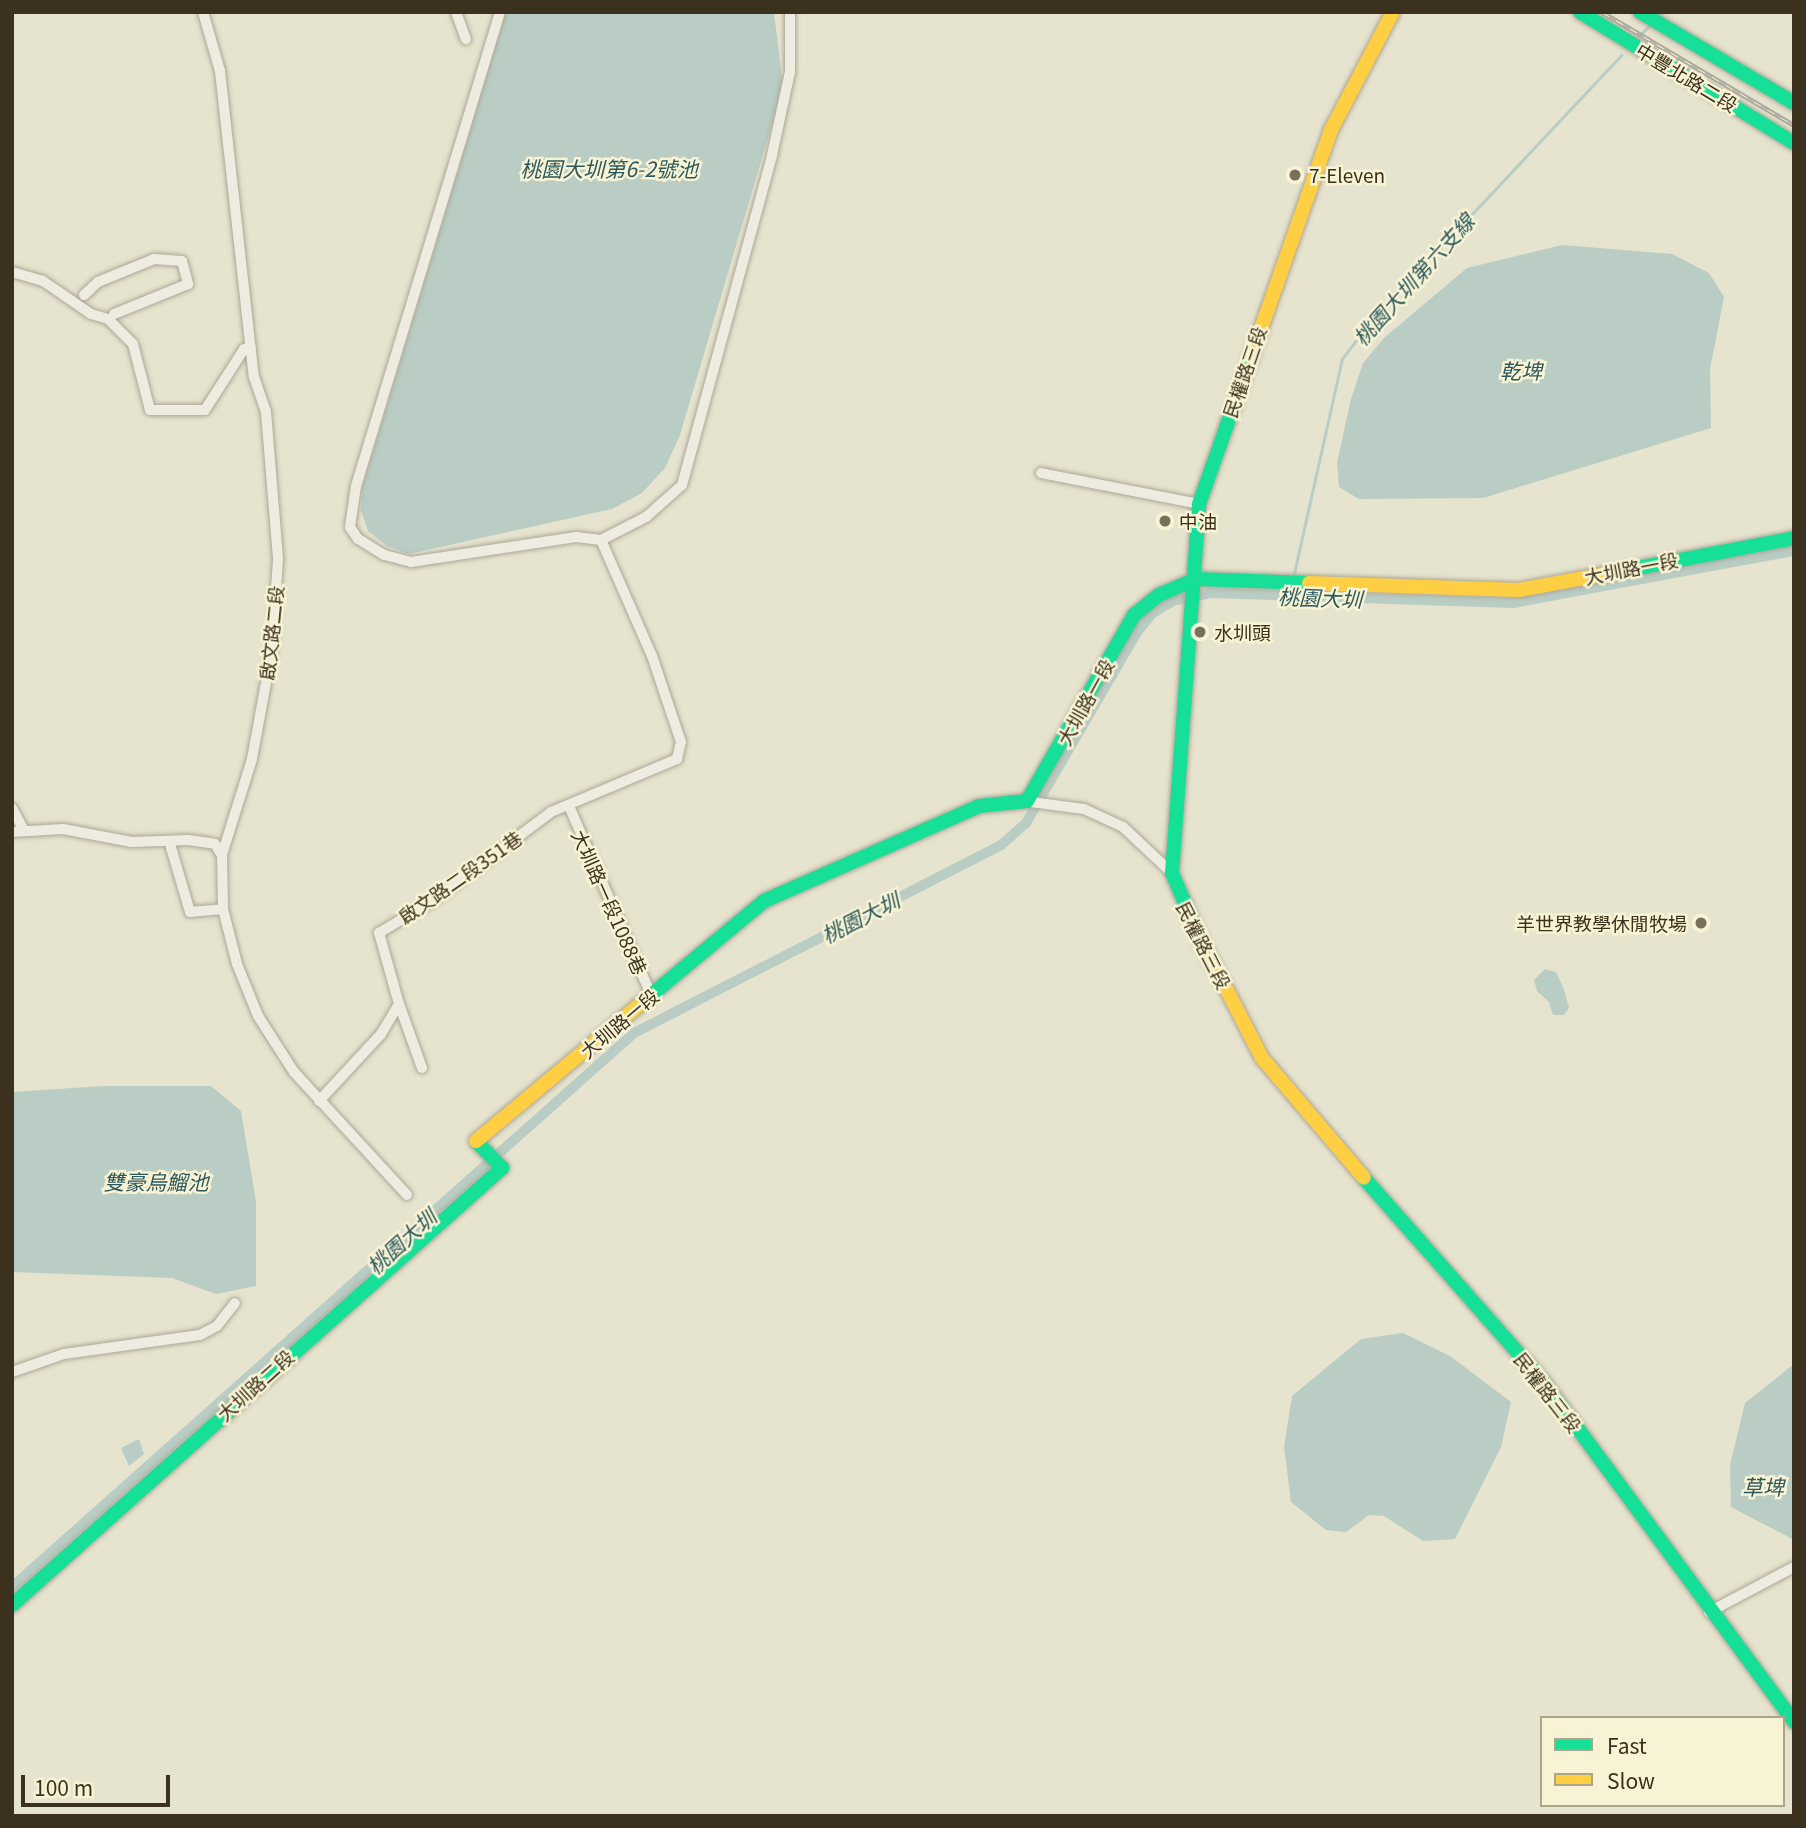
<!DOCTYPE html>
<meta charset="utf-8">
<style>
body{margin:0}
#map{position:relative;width:1806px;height:1828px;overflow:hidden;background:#e6e3ce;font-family:Georgia,"Noto Sans TC",serif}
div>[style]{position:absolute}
.water>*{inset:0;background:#b9cdc4}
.stream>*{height:2.5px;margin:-1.25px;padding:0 1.25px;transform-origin:1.25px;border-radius:1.25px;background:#b9cdc4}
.canal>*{height:10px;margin:-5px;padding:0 5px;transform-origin:5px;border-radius:5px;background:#b9cdc4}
.roads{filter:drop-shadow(0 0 2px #aca797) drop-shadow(0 0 2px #aca797)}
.street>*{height:10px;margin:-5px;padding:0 5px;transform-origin:5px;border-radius:5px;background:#eeece0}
.fast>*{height:14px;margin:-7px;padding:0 7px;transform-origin:7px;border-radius:7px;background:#16e098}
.slow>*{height:14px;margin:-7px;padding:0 7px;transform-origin:7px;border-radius:7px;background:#ffcf43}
.rail>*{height:5px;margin-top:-2.5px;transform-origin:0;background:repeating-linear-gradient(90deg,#f8f3d4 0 8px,#aeaba1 0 16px);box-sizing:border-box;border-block:2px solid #aeaba1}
.dots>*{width:19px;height:19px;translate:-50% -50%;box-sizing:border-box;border:4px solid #f8f3d4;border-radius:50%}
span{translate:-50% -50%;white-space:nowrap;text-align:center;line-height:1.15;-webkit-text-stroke:5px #f8f3d4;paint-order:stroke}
.street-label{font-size:19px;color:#3c311e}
.poi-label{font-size:19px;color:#3c311e}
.left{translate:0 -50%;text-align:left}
.right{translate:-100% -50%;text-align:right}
.water-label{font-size:21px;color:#2c595d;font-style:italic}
.frame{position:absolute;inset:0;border:14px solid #3c311e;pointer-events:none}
.legend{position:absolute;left:1540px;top:1716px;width:245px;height:91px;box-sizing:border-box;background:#f8f3d4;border:2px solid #ada58b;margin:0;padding:9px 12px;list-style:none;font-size:21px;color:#3c311e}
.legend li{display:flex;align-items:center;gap:14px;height:35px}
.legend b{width:35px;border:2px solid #ada58b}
.scale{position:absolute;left:21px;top:1775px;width:149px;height:32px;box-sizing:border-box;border:4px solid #3c311e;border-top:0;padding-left:9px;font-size:21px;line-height:24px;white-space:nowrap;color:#3c311e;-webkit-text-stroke:5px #f8f3d4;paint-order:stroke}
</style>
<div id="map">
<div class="water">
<div style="clip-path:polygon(506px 12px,774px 12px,783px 87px,680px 435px,665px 468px,642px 493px,612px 509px,409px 554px,387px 546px,368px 531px,361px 511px,362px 488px)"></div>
<div style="clip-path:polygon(1562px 245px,1672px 254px,1709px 273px,1724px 297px,1710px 369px,1711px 428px,1483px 498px,1359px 499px,1339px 487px,1337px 463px,1351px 399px,1363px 363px,1385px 337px,1467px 268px)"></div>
<div style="clip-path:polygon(1545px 969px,1556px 972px,1564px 990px,1569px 1008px,1564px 1015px,1553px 1015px,1549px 1002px,1537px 991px,1534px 980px)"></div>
<div style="clip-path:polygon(103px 1086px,211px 1086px,241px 1111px,256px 1201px,256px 1286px,216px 1294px,172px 1278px,12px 1272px,12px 1092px)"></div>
<div style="clip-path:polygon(1403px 1333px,1450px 1356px,1511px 1402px,1501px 1447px,1455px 1539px,1423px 1541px,1384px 1516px,1369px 1515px,1346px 1532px,1326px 1530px,1291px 1502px,1284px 1447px,1292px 1396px,1361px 1339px)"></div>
<div style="clip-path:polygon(1794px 1364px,1794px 1540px,1731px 1507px,1730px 1465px,1745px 1403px)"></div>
<div style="clip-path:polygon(139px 1439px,144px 1454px,129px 1466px,121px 1448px)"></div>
</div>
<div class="stream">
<div style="left:1661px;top:14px;width:3px;rotate:-45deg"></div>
<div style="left:1638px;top:37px;width:14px;rotate:-45deg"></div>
<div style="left:1293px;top:578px;width:224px;rotate:-77.4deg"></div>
<div style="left:1342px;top:359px;width:39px;rotate:-53deg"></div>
<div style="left:1365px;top:328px;width:374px;rotate:-46.8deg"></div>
</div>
<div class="canal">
<div style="left:12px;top:1587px;width:833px;rotate:-41.69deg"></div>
<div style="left:634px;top:1033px;width:412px;rotate:-27.1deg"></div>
<div style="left:1001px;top:845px;width:33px;rotate:-41deg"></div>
<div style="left:1026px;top:823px;width:221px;rotate:-59.8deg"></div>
<div style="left:1137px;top:632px;width:25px;rotate:-50deg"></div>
<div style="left:1153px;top:613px;width:26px;rotate:-31deg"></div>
<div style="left:1175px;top:600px;width:38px;rotate:-11deg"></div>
<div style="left:1212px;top:593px;width:301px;rotate:1.9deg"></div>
<div style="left:1513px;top:603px;width:286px;rotate:-10.5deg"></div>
</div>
<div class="roads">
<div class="street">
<div style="left:203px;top:12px;width:61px;rotate:73.9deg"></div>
<div style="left:220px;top:71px;width:308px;rotate:83.7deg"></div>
<div style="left:254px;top:377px;width:37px;rotate:71deg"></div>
<div style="left:266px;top:412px;width:147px;rotate:85.3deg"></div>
<div style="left:278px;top:559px;width:91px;rotate:93.8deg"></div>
<div style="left:272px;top:650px;width:111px;rotate:100.4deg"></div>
<div style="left:252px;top:759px;width:101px;rotate:107.4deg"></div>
<div style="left:222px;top:855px;width:54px;rotate:88.9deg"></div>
<div style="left:223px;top:909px;width:57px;rotate:75.7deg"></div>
<div style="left:237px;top:964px;width:56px;rotate:68deg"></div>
<div style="left:258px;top:1016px;width:67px;rotate:57.3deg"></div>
<div style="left:294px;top:1072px;width:167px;rotate:47.4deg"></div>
<div style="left:456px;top:12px;width:29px;rotate:70deg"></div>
<div style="left:12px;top:272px;width:32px;rotate:16deg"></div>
<div style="left:43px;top:281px;width:58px;rotate:34.5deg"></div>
<div style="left:91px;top:314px;width:18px;rotate:16deg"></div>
<div style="left:108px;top:319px;width:35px;rotate:45deg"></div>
<div style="left:133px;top:344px;width:68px;rotate:75.6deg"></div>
<div style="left:150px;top:410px;width:55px"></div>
<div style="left:205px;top:410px;width:72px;rotate:-57.4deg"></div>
<div style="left:244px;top:349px;width:7px;rotate:-16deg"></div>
<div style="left:84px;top:295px;width:19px;rotate:-43deg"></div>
<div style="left:98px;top:282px;width:61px;rotate:-22.3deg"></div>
<div style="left:154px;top:259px;width:28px;rotate:4deg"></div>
<div style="left:182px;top:261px;width:24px;rotate:75deg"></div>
<div style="left:188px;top:284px;width:80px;rotate:157.9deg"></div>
<div style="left:1041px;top:473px;width:161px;rotate:11.1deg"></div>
<div style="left:601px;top:540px;width:51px;rotate:-27.1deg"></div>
<div style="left:646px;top:517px;width:48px;rotate:-41.6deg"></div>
<div style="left:682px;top:485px;width:342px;rotate:-74.7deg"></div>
<div style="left:772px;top:155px;width:85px;rotate:-77.8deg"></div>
<div style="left:790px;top:72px;width:60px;rotate:-90deg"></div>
<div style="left:1031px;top:802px;width:53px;rotate:7.5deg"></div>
<div style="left:1084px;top:809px;width:43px;rotate:24.8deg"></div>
<div style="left:1123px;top:827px;width:67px;rotate:43.2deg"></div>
<div style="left:569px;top:806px;width:208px;rotate:66.5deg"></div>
<div style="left:12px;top:808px;width:24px;rotate:62deg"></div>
<div style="left:12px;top:832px;width:51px;rotate:-3.4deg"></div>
<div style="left:63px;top:829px;width:70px;rotate:10.7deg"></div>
<div style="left:132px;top:842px;width:56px;rotate:-2deg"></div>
<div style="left:188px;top:840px;width:27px;rotate:8deg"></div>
<div style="left:215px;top:844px;width:13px;rotate:58deg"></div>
<div style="left:170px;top:844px;width:71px;rotate:73.6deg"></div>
<div style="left:190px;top:912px;width:33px;rotate:-5deg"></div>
<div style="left:399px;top:1004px;width:68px;rotate:70.2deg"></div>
<div style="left:319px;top:1101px;width:91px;rotate:-47.2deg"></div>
<div style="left:381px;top:1034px;width:35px;rotate:-59deg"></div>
<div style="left:399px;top:1004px;width:74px;rotate:-105.7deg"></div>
<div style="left:379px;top:933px;width:64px;rotate:-31deg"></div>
<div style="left:434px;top:900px;width:146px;rotate:-36.9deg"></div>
<div style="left:551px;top:812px;width:137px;rotate:-22.8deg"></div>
<div style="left:677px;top:759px;width:17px;rotate:-77deg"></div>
<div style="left:681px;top:742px;width:91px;rotate:-108.6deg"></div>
<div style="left:652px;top:656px;width:127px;rotate:-113.7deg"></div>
<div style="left:601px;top:540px;width:25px;rotate:-173deg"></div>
<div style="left:576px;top:537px;width:167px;rotate:171.4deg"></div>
<div style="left:411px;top:562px;width:28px;rotate:-165deg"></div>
<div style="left:384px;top:555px;width:31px;rotate:-148deg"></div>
<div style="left:358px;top:539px;width:14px;rotate:-124deg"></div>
<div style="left:350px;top:527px;width:41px;rotate:-81.7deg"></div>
<div style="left:356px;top:486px;width:495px;rotate:-73.1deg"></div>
<div style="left:12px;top:1372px;width:55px;rotate:-19.1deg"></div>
<div style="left:64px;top:1354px;width:137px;rotate:-8deg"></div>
<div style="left:200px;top:1335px;width:19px;rotate:-28deg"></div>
<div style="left:217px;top:1326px;width:29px;rotate:-52deg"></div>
<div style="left:1709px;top:1612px;width:96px;rotate:-27.9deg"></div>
</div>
<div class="fast">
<div style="left:1580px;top:12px;width:251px;rotate:31.5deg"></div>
<div style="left:1640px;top:12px;width:179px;rotate:30.6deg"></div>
<div style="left:1632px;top:569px;width:165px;rotate:-10.8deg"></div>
<div style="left:1199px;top:936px;width:69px;rotate:-113.2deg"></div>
<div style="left:1172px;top:873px;width:370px;rotate:-85.8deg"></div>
<div style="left:1199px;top:504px;width:156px;rotate:-70.5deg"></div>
<div style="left:638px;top:1006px;width:164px;rotate:-39.8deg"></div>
<div style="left:764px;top:901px;width:235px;rotate:-23.8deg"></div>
<div style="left:979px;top:806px;width:48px;rotate:-5.9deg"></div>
<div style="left:1027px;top:801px;width:215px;rotate:-60.1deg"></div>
<div style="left:1134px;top:615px;width:32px;rotate:-39deg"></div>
<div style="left:1159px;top:595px;width:40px;rotate:-23.4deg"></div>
<div style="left:1196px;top:579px;width:113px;rotate:2deg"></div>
<div style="left:1364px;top:1178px;width:269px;rotate:48.6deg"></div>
<div style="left:1542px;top:1380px;width:425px;rotate:53.6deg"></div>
<div style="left:12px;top:1605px;width:657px;rotate:-41.73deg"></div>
<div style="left:502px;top:1168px;width:37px;rotate:-134deg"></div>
</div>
<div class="slow">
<div style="left:1251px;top:357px;width:241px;rotate:-70.6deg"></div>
<div style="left:1331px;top:130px;width:133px;rotate:-62.3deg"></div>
<div style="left:1309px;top:583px;width:210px;rotate:1.9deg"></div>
<div style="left:1519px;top:590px;width:115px;rotate:-10.5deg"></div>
<div style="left:1199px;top:936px;width:137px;rotate:62.7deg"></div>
<div style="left:1262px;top:1058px;width:157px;rotate:49.6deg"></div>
<div style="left:476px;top:1141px;width:211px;rotate:-39.8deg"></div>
</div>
</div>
<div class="rail">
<div style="left:1602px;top:12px;width:223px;rotate:30.5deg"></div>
</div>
<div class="dots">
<div style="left:1295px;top:175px;background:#786f5c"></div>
<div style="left:1165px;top:521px;background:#786f5c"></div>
<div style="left:1200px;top:632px;background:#786f5c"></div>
<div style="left:1701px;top:923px;background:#786f5c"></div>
</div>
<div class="street-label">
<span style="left:1687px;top:77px;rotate:31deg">中豐北路二段</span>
<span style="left:1244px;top:372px;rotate:-71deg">民權路三段</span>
<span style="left:1631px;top:568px;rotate:-11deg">大圳路一段</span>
<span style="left:271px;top:633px;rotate:-84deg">啟文路二段</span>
<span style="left:1085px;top:702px;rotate:-61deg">大圳路一段</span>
<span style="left:460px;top:877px;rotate:-35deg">啟文路二段351巷</span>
<span style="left:610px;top:902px;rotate:66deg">大圳路一段1088巷</span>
<span style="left:1204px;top:945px;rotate:63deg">民權路三段</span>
<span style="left:619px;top:1023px;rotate:-40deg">大圳路一段</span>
<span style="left:255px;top:1385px;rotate:-42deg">大圳路二段</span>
<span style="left:1548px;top:1392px;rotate:52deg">民權路三段</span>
</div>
<div class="poi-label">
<span class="left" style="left:1309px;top:175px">7-Eleven</span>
<span class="left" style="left:1179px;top:521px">中油</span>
<span class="left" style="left:1214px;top:632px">水圳頭</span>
<span class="right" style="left:1687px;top:923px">羊世界教學休閒牧場</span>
</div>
<div class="water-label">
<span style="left:609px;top:168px">桃園大圳第6-2號池</span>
<span style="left:1413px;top:279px;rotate:-48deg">桃園大圳第六支線</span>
<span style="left:1521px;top:370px">乾埤</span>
<span style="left:1320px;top:597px;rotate:2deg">桃園大圳</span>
<span style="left:860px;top:917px;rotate:-27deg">桃園大圳</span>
<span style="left:156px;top:1181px">雙豪烏鰡池</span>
<span style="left:401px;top:1241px;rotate:-42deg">桃園大圳</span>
<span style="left:1763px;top:1486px">草埤</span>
</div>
<div class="frame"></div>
<ul class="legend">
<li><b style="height:9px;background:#16e098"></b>Fast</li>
<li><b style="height:9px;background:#ffcf43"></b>Slow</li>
</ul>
<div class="scale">100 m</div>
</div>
